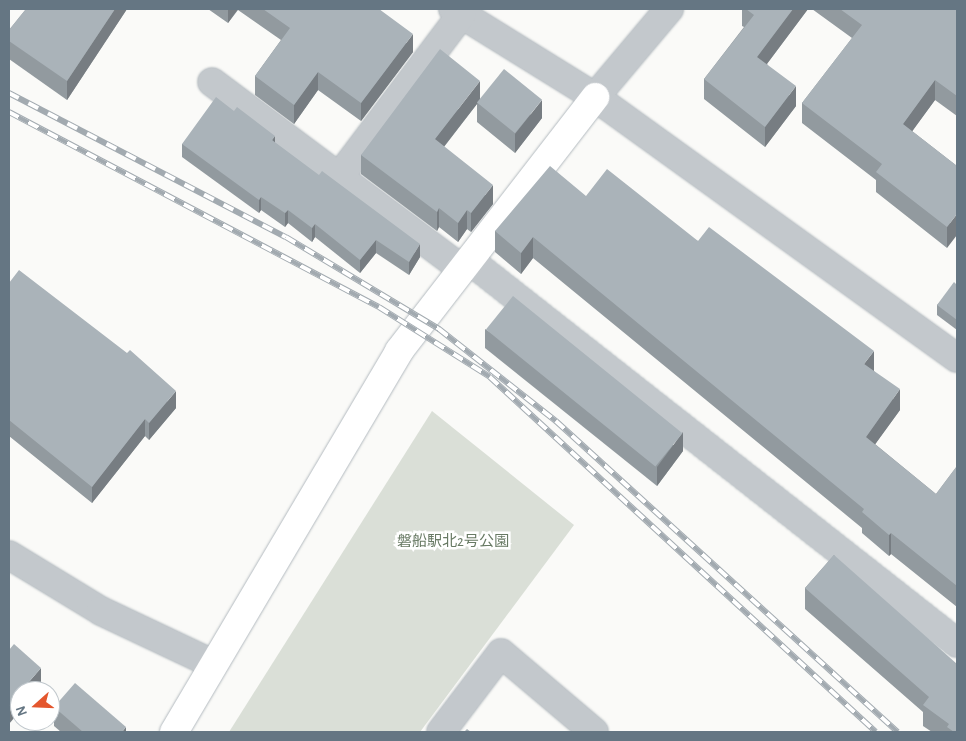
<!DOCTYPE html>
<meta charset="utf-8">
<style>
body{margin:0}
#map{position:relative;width:966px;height:741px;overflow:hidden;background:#fafaf8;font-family:"Alegreya Sans","Noto Sans JP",sans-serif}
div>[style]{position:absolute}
.green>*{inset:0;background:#dadfd7}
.roads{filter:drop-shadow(0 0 1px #b3babf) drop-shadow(0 0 1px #b3babf)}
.street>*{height:28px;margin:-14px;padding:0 14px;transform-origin:14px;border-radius:14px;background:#c3c8cc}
.secondary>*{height:28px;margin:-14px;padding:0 14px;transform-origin:14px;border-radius:14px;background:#fff}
.rail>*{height:5.5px;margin-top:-2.75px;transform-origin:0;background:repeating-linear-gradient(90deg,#fff 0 11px,#a2aab0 0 22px);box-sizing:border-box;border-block:1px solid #a2aab0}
.wall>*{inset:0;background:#929a9f}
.shaded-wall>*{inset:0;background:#777d82}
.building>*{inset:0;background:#aab3b9;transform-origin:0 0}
span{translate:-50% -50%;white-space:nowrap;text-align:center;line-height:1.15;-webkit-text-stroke:5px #fff;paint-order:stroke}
.park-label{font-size:15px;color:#687a64}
.frame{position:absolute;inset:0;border:10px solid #657683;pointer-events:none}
.north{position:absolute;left:10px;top:681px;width:50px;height:50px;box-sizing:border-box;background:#fff;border:1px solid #c1c8cd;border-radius:50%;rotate:250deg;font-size:14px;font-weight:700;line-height:20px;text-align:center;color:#657683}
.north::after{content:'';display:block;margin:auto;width:18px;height:22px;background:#e4572e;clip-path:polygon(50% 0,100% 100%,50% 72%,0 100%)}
</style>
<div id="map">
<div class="green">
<div style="clip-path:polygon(432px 411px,574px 525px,420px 732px,229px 732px)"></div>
</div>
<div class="roads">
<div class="street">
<div style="left:453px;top:9px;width:167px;rotate:31.8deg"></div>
<div style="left:595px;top:97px;width:446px;rotate:35.8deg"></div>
<div style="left:212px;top:82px;width:312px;rotate:36.8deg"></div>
<div style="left:595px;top:97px;width:115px;rotate:-49.9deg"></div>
<div style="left:339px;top:177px;width:203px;rotate:-53deg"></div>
<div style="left:469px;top:260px;width:620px;rotate:38.13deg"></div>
<div style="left:9px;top:555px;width:108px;rotate:31.3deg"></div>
<div style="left:101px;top:611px;width:124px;rotate:25.3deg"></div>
<div style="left:441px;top:732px;width:99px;rotate:-52.8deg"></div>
<div style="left:501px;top:653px;width:122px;rotate:40.3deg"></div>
</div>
<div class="secondary">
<div style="left:174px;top:732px;width:442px;rotate:-59.4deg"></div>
<div style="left:399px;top:351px;width:321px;rotate:-52.3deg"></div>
</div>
</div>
<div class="rail">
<div style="left:9px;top:93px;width:312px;rotate:27.5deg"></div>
<div style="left:286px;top:237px;width:179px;rotate:31deg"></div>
<div style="left:439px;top:329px;width:149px;rotate:38.2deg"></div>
<div style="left:556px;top:421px;width:462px;rotate:42.3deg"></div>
<div style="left:9px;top:112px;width:418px;rotate:27.8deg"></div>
<div style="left:379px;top:307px;width:131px;rotate:32.2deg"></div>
<div style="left:490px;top:377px;width:524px;rotate:42.6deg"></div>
</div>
<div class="wall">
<div style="clip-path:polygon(26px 9px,127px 9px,67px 100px,9px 59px,9px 30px)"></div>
<div style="clip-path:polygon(208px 9px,379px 9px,413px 52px,361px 121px,318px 90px,294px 124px,255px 95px,255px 76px,281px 40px,238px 10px,228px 23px)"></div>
<div style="clip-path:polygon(742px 9px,808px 9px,767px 64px,796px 106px,765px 147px,704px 99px,704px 79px,744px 27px,742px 26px)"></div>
<div style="clip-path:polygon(812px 9px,957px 9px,957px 116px,935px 100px,912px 131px,957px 166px,947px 248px,876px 192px,876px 180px,802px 123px,802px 103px,852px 38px)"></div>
<div style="clip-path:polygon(480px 99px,542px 118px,515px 153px,477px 122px,477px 104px,444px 147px,493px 204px,471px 232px,467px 229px,458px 242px,439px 227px,437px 231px,361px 174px,361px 155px)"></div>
<div style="clip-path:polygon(275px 143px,420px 257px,409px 275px,376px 253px,360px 273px,315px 237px,312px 242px,288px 223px,285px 227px,261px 210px,259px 213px,182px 157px,182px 144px)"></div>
<div style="clip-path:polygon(586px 196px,698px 241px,874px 371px,900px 410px,875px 444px,936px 494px,957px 466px,957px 613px,957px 607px,891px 554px,889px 556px,862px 533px,862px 528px,533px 258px,521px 274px,495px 252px,495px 231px)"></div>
<div style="clip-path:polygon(9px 283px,176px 408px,149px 440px,145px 436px,92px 503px,9px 436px)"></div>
<div style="clip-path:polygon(957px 285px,957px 330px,937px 315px,937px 305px)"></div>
<div style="clip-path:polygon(485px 329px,683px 451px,657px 486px,485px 348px)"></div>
<div style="clip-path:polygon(834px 555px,957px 732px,932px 732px,923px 726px,923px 712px,805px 609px,805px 588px)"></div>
<div style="clip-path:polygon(54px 707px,126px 732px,61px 732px,54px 726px)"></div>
</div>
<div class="shaded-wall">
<div style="clip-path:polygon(115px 9px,127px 9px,67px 100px,67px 81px)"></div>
<div style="clip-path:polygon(228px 9px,238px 9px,228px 23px)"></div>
<div style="clip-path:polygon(793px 9px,808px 9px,757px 77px,757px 57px)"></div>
<div style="clip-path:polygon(413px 34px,413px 52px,361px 121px,361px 103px)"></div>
<div style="clip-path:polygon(318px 72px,318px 90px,294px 124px,294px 105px)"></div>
<div style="clip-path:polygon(935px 80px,935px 100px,903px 144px,903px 124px)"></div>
<div style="clip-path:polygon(480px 81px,480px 100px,435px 158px,435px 139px)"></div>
<div style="clip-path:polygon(796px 86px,796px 106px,765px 147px,765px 127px)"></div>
<div style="clip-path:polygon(542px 100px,542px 118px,515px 153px,515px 134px)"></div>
<div style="clip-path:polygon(275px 136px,275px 149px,272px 140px)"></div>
<div style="clip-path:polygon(493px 185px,493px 204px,471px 232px,471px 213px)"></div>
<div style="clip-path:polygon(261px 197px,261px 210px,259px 213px,259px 200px)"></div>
<div style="clip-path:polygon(439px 208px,439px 227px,437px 231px,437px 212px)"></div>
<div style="clip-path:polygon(288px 210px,288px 223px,285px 227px,285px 213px)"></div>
<div style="clip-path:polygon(467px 210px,467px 229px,458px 242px,458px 223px)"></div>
<div style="clip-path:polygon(957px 214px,957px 235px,947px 248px,947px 227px)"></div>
<div style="clip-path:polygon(315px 224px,315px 237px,312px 242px,312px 228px)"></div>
<div style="clip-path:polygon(533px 237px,533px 258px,521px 274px,521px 253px)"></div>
<div style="clip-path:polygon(376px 240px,376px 253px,360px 273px,360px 260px)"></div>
<div style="clip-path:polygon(420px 244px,420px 257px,409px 275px,409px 262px)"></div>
<div style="clip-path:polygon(874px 351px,874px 372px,864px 364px)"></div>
<div style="clip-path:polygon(900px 389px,900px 410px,866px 457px,866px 437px)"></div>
<div style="clip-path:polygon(176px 391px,176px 408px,149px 440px,149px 423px)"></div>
<div style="clip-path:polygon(145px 419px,145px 436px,92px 503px,92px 487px)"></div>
<div style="clip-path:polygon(683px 432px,683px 451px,657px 486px,657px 467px)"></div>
<div style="clip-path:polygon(891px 533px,891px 554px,889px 556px,889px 535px)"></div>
<div style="clip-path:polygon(41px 668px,41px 687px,38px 691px,21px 691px)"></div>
<div style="clip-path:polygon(20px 692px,20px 711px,9px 724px,9px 705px)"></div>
<div style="clip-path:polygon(126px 727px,126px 732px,122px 732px)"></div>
</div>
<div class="building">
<div style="clip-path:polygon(26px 9px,115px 9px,67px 81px,9px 41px,9px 30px)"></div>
<div style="clip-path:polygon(263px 9px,379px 9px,413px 34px,361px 103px,318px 72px,294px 105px,255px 76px,290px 28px)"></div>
<div style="clip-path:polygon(746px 9px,793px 9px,757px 57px,796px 86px,765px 127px,704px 79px,754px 15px)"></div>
<div style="clip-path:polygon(840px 9px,957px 9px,957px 96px,935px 80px,903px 124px,957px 166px,957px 214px,947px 227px,876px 172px,882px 164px,802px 103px,862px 25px)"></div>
<div style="clip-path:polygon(440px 49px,480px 81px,435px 139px,493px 185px,471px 213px,467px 210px,458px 223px,439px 208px,437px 212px,361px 155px)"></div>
<div style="left:504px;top:69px;width:49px;height:43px;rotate:39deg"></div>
<div style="clip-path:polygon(216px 97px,234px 111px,237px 107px,275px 136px,272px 140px,319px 175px,322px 171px,420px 244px,409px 262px,376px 240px,360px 260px,315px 224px,312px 228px,288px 210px,285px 213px,261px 197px,259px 200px,182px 144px)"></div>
<div style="clip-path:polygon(550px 166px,586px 196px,607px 169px,698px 241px,709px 227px,874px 351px,864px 364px,900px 389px,866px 437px,936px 494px,957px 466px,957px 586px,891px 533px,889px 535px,862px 512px,864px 509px,533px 237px,521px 253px,495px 231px)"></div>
<div style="clip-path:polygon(19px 270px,127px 353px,130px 350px,176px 391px,149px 423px,145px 419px,92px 487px,9px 420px,9px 283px)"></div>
<div style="clip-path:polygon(954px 282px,957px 285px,957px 320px,937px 305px)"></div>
<div style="left:513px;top:296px;width:218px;height:43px;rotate:39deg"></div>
<div style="clip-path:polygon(834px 555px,957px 664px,957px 732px,954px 732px,947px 727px,949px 724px,923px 705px,929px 697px,805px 588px)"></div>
<div style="clip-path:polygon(14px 644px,41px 668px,21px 691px,20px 691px,20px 692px,9px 705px,9px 650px)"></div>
<div style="clip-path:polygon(75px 683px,126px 727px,122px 732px,83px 732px,54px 707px)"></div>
<div style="clip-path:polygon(467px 729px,471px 732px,464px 732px)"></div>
</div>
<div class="park-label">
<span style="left:453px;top:542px">磐船駅北2号公園</span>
</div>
<div class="frame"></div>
<div class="north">N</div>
</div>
